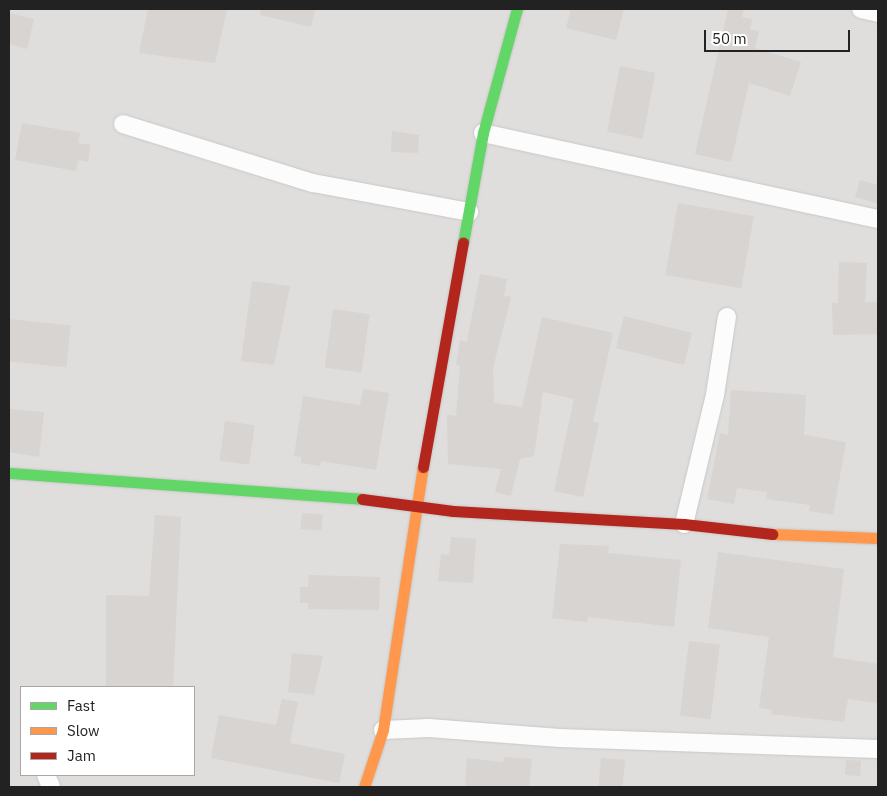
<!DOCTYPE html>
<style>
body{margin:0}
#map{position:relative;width:887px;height:796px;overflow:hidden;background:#f0eeeb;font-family:"IBM Plex Sans",sans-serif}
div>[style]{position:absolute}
.residential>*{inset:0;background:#dfdedc}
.building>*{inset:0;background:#d7d4d2;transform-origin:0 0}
.roads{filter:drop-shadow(0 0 1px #c9c8c7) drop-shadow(0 0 1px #c9c8c7)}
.street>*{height:18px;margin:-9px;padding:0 9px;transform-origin:9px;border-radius:9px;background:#fdfcfc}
.fast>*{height:11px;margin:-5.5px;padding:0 5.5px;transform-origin:5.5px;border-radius:5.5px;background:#63d668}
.slow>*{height:11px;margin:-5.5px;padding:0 5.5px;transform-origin:5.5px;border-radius:5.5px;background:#ff974d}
.jam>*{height:11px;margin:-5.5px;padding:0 5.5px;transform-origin:5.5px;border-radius:5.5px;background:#b3261e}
span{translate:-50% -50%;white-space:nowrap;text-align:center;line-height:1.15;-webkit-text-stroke:5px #fff;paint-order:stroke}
.frame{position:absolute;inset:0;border:10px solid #222;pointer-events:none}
.legend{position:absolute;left:20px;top:686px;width:175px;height:90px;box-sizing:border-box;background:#fff;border:1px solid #a7a7a7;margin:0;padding:6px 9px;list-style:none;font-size:15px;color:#222}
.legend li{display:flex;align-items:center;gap:10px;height:25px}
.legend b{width:25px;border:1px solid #a7a7a7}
.scale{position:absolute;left:704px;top:30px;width:146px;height:22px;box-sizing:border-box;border:2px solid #222;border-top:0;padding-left:6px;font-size:15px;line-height:18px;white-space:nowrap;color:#222;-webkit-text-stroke:4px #fff;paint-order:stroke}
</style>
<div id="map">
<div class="residential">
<div style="clip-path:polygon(evenodd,9px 9px,878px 9px,878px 787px,9px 787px,9px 9px,21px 687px,194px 687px,194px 775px,21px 775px,21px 687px)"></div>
</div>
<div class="building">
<div style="clip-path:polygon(148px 9px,227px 9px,215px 63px,139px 53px)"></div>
<div style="clip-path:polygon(261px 9px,315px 9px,311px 27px,260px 15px)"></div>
<div style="clip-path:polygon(571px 9px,624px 9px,616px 40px,566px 28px)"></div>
<div style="clip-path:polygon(728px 9px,744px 9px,742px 17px,752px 19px,750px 30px,759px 31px,755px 48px,801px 62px,790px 96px,749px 83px,731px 162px,695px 154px)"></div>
<div style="clip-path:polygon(9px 13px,34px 19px,27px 49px,9px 44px)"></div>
<div style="left:620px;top:66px;width:36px;height:67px;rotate:11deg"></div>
<div style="clip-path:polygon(22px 123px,80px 133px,78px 143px,90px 145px,88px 162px,78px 160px,76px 171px,15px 160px)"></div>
<div style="clip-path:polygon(392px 131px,419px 135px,418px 153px,391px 152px)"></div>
<div style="clip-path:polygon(860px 180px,878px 185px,878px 204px,855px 197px)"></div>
<div style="left:678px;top:203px;width:77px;height:73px;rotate:10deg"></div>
<div style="clip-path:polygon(839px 262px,867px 263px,865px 302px,878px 302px,878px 334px,833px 335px,832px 303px,838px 303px)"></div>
<div style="clip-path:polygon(480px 274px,507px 279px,504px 296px,511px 297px,493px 368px,494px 403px,522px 407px,542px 317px,613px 333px,593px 422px,599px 423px,583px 497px,554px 491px,574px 399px,543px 392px,534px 456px,520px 459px,511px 496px,495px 492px,501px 469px,448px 464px,447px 415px,456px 416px,460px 366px,456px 365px,460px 340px,467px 342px)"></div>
<div style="clip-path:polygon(252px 281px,290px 286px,274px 365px,241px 361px)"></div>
<div style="left:333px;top:309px;width:37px;height:59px;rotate:8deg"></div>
<div style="left:624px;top:316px;width:70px;height:33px;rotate:14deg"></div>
<div style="left:9px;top:319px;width:62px;height:42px;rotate:6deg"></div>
<div style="clip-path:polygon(363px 389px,389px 393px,376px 470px,321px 461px,320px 466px,301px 463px,301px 457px,294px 456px,303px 396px,360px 405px)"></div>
<div style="clip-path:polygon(731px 390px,806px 395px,804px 435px,846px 442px,833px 515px,809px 511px,810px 505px,766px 499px,767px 492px,737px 488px,734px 504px,707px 499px,720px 433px,728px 435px)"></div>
<div style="clip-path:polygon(9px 409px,44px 412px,39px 457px,9px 452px)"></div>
<div style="left:225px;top:421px;width:30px;height:40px;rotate:8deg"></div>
<div style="left:302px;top:513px;width:21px;height:16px;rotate:5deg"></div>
<div style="clip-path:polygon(155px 515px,181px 517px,173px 687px,106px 687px,106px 595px,149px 596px)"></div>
<div style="clip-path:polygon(451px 537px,476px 539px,473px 583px,438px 581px,441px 554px,449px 555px)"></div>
<div style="clip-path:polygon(560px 544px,609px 546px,608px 553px,681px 560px,674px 627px,588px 617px,587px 622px,552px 618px)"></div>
<div style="clip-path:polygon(718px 552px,844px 569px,833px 657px,878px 664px,878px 703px,848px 699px,844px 722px,771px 714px,772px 710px,759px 708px,769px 637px,708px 628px)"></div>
<div style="clip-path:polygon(309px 575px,380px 577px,379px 610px,308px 609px,308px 603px,300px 603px,300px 587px,308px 587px)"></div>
<div style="left:689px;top:641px;width:31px;height:75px;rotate:7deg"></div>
<div style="clip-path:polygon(292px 653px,323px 656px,314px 695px,288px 692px)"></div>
<div style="clip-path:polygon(282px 699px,298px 702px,290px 743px,345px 754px,339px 783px,211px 758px,219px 715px,276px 725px)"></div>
<div style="clip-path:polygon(504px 757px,532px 759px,529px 787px,465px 787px,467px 758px,503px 762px)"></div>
<div style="left:601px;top:758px;width:24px;height:28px;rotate:5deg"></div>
<div style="left:846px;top:760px;width:15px;height:15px;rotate:4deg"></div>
</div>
<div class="roads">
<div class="street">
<div style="left:861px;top:9px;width:17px;rotate:13deg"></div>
<div style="left:123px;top:124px;width:199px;rotate:17.3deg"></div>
<div style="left:313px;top:183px;width:159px;rotate:10.5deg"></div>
<div style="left:483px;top:133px;width:404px;rotate:12.3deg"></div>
<div style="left:684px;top:524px;width:133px;rotate:-76.5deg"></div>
<div style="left:715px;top:395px;width:79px;rotate:-81.3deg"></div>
<div style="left:383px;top:730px;width:46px;rotate:-2.5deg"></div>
<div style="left:429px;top:728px;width:131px;rotate:4.4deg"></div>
<div style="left:560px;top:738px;width:318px;rotate:2deg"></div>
<div style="left:46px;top:775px;width:13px;rotate:67deg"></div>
</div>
<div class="fast">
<div style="left:463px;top:243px;width:112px;rotate:-79.7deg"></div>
<div style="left:483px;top:133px;width:129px;rotate:-74.7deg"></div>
<div style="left:9px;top:473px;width:354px;rotate:4.2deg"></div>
</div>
<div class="slow">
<div style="left:772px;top:534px;width:106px;rotate:2.2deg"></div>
<div style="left:364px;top:787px;width:60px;rotate:-71.6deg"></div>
<div style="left:383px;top:730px;width:266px;rotate:-81.4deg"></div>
</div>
<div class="jam">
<div style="left:423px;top:467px;width:228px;rotate:-79.9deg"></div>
<div style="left:362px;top:499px;width:92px;rotate:7.5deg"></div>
<div style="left:453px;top:511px;width:231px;rotate:3.2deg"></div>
<div style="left:684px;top:524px;width:89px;rotate:6.5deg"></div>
</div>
</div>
<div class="frame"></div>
<ul class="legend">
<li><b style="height:6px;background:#63d668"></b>Fast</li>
<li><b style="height:6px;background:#ff974d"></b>Slow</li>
<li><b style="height:6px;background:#b3261e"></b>Jam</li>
</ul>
<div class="scale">50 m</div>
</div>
